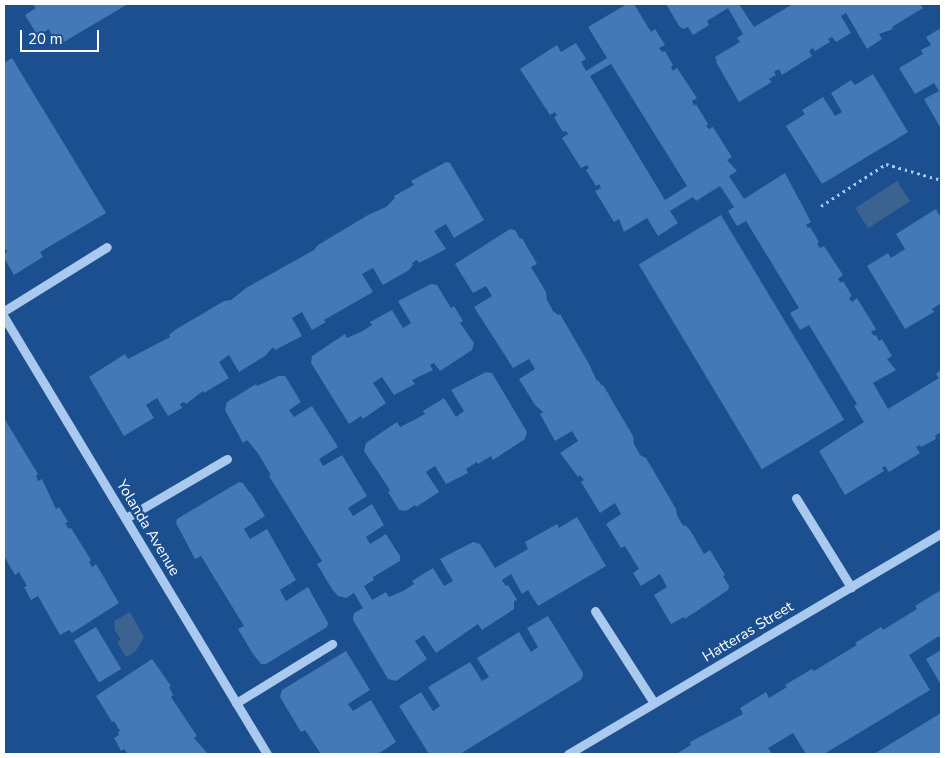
<!DOCTYPE html>
<style>
body{margin:0}
#map{position:relative;width:945px;height:758px;overflow:hidden;background:#1b4f8f;font-family:"Nunito Sans",sans-serif}
div>[style]{position:absolute}
.water>*{inset:0;background:#3c6290;transform-origin:0 0}
.building>*{inset:0;background:#4478b7;transform-origin:0 0}
.path>*{height:3px;margin-top:-1.5px;transform-origin:0;background:repeating-linear-gradient(90deg,#a9c9ee 0 2.5px,transparent 0 6.5px)}
.minor>*{height:9px;margin:-4.5px;padding:0 4.5px;transform-origin:4.5px;border-radius:4.5px;background:#a9c9ee}
span{translate:-50% -50%;white-space:nowrap;text-align:center;line-height:1.15;-webkit-text-stroke:5px #1b4f8f;paint-order:stroke}
.street-label{font-size:15px;color:#fff}
.frame{position:absolute;inset:0;border:5px solid #fff;pointer-events:none}
.scale{position:absolute;left:20px;top:30px;width:79px;height:22px;box-sizing:border-box;border:2px solid #fff;border-top:0;padding-left:6px;font-size:15px;line-height:18px;white-space:nowrap;color:#fff;-webkit-text-stroke:4px #1b4f8f;paint-order:stroke}
</style>
<div id="map">
<div class="water">
<div style="left:897px;top:181px;width:24px;height:50px;rotate:57deg"></div>
<div style="clip-path:polygon(130px 612px,144px 637px,135px 652px,126px 657px,117px 642px,121px 639px,115px 631px,114px 621px)"></div>
</div>
<div class="building">
<div style="clip-path:polygon(32px 4px,128px 4px,57px 46px,49px 29px,38px 36px,25px 15px,36px 8px)"></div>
<div style="clip-path:polygon(evenodd,627px 4px,634px 4px,651px 32px,655px 29px,665px 45px,659px 48px,662px 52px,665px 51px,673px 65px,671px 67px,673px 71px,677px 68px,697px 98px,692px 101px,694px 106px,696px 104px,708px 124px,706px 126px,709px 129px,713px 127px,732px 157px,727px 160px,737px 171px,729px 176px,744px 199px,785px 173px,811px 222px,806px 225px,808px 228px,810px 227px,819px 242px,817px 244px,820px 248px,824px 246px,843px 275px,838px 279px,841px 283px,843px 281px,852px 296px,849px 298px,852px 302px,857px 298px,876px 329px,871px 332px,874px 336px,876px 335px,879px 341px,882px 339px,892px 356px,887px 359px,896px 370px,873px 383px,888px 409px,939px 378px,936px 374px,941px 370px,941px 437px,939px 433px,935px 436px,936px 439px,921px 447px,920px 445px,916px 447px,920px 453px,889px 472px,885px 466px,882px 468px,884px 471px,845px 495px,819px 451px,864px 422px,854px 406px,857px 404px,809px 325px,800px 330px,790px 313px,799px 308px,746px 221px,737px 226px,728px 211px,734px 207px,720px 186px,696px 201px,693px 197px,670px 211px,678px 223px,658px 236px,647px 218px,624px 232px,619px 219px,614px 222px,595px 191px,601px 188px,599px 184px,596px 186px,586px 170px,589px 168px,587px 165px,581px 168px,562px 138px,568px 134px,566px 131px,563px 132px,554px 117px,557px 116px,555px 112px,550px 115px,520px 69px,557px 45px,561px 52px,576px 43px,586px 59px,581px 62px,586px 71px,607px 58px,588px 27px,627px 4px,611px 64px,687px 186px,665px 200px,590px 76px,611px 64px)"></div>
<div style="clip-path:polygon(666px 4px,739px 4px,754px 27px,793px 4px,920px 4px,923px 8px,892px 27px,893px 29px,879px 34px,882px 39px,867px 49px,846px 13px,841px 16px,851px 33px,836px 42px,832px 37px,828px 39px,830px 42px,815px 51px,813px 48px,809px 51px,812px 56px,782px 75px,779px 69px,774px 72px,776px 75px,769px 79px,772px 82px,739px 102px,716px 62px,717px 61px,715px 57px,740px 42px,737px 38px,743px 34px,728px 8px,707px 21px,709px 25px,693px 35px,688px 27px,683px 29px,679px 26px)"></div>
<div style="clip-path:polygon(941px 28px,941px 129px,924px 99px,939px 91px,934px 83px,915px 94px,899px 68px,923px 54px,921px 50px,931px 45px,926px 37px)"></div>
<div style="clip-path:polygon(12px 58px,106px 213px,40px 252px,43px 257px,14px 275px,4px 258px,4px 254px,7px 252px,4px 246px,4px 63px)"></div>
<div style="clip-path:polygon(873px 74px,908px 132px,822px 184px,786px 126px,805px 114px,802px 110px,823px 97px,835px 116px,842px 112px,831px 93px,851px 80px,855px 85px)"></div>
<div style="clip-path:polygon(446px 162px,450px 163px,484px 220px,454px 238px,446px 224px,434px 231px,446px 249px,419px 263px,417px 260px,412px 263px,413px 265px,409px 270px,383px 285px,373px 268px,362px 274px,373px 292px,324px 320px,326px 322px,312px 330px,302px 312px,292px 318px,302px 336px,275px 350px,273px 347px,265px 356px,239px 372px,229px 355px,219px 362px,229px 378px,204px 393px,203px 391px,186px 404px,184px 402px,180px 404px,182px 408px,168px 416px,157px 398px,146px 405px,154px 418px,124px 436px,89px 377px,125px 354px,128px 359px,170px 337px,169px 335px,175px 330px,224px 301px,231px 300px,246px 288px,314px 250px,318px 245px,368px 215px,386px 207px,395px 198px,394px 196px,414px 185px,411px 181px)"></div>
<div style="clip-path:polygon(936px 209px,939px 215px,941px 214px,941px 303px,932px 309px,934px 312px,905px 329px,867px 266px,888px 253px,891px 258px,905px 249px,896px 234px)"></div>
<div style="left:721px;top:215px;width:239px;height:96px;rotate:59deg"></div>
<div style="clip-path:polygon(510px 229px,515px 230px,520px 239px,522px 238px,537px 264px,531px 267px,546px 292px,547px 300px,553px 311px,558px 315px,560px 314px,589px 364px,597px 381px,598px 380px,602px 386px,603px 385px,633px 436px,634px 444px,640px 455px,646px 458px,676px 509px,677px 515px,683px 526px,685px 525px,690px 530px,704px 554px,710px 550px,725px 575px,723px 576px,729px 586px,728px 590px,685px 619px,684px 617px,671px 624px,654px 595px,667px 587px,660px 574px,641px 586px,633px 573px,639px 569px,625px 546px,621px 548px,606px 524px,621px 514px,615px 503px,600px 513px,581px 482px,584px 480px,580px 475px,578px 477px,560px 453px,578px 441px,572px 431px,555px 441px,540px 414px,543px 412px,535px 405px,519px 379px,535px 369px,529px 359px,513px 368px,474px 307px,492px 296px,486px 286px,473px 293px,455px 264px)"></div>
<div style="clip-path:polygon(431px 284px,437px 285px,451px 308px,454px 306px,463px 321px,460px 323px,474px 343px,472px 350px,440px 371px,434px 363px,430px 365px,433px 370px,412px 380px,415px 384px,394px 395px,382px 377px,373px 383px,386px 403px,363px 419px,361px 416px,349px 424px,311px 363px,312px 356px,345px 334px,347px 338px,361px 332px,372px 325px,370px 322px,392px 310px,403px 328px,411px 323px,398px 301px)"></div>
<div style="clip-path:polygon(486px 372px,492px 373px,527px 432px,525px 439px,493px 460px,491px 456px,478px 464px,477px 462px,466px 469px,468px 473px,446px 484px,435px 466px,426px 472px,439px 492px,416px 507px,415px 505px,406px 511px,399px 510px,388px 492px,390px 491px,388px 487px,364px 451px,366px 443px,397px 422px,400px 427px,414px 420px,425px 414px,423px 411px,444px 398px,456px 417px,464px 411px,451px 390px)"></div>
<div style="clip-path:polygon(279px 376px,285px 376px,301px 402px,289px 410px,294px 417px,312px 406px,338px 447px,319px 459px,323px 466px,342px 455px,367px 496px,348px 508px,353px 516px,372px 504px,384px 525px,366px 537px,370px 544px,386px 534px,400px 556px,400px 561px,373px 577px,374px 580px,364px 586px,372px 600px,386px 592px,389px 597px,403px 591px,414px 584px,412px 581px,433px 568px,444px 586px,453px 581px,440px 559px,473px 542px,480px 544px,495px 568px,528px 549px,525px 542px,557px 524px,559px 528px,577px 517px,606px 566px,538px 606px,528px 590px,522px 594px,511px 574px,502px 580px,506px 586px,508px 585px,517px 600px,514px 601px,514px 609px,482px 630px,478px 624px,436px 653px,424px 635px,415px 641px,427px 659px,396px 681px,388px 679px,353px 620px,354px 613px,363px 608px,354px 593px,346px 598px,338px 596px,332px 589px,317px 564px,322px 561px,269px 476px,271px 475px,257px 452px,247px 440px,243px 443px,225px 410px,227px 402px,256px 384px,257px 386px)"></div>
<div style="clip-path:polygon(4px 418px,38px 474px,36px 476px,38px 481px,42px 479px,56px 509px,59px 507px,68px 522px,65px 523px,69px 529px,71px 528px,91px 560px,89px 562px,92px 567px,96px 564px,119px 603px,72px 633px,69px 630px,60px 635px,38px 596px,31px 600px,24px 587px,27px 586px,19px 572px,15px 575px,4px 556px)"></div>
<div style="clip-path:polygon(239px 482px,243px 483px,249px 492px,250px 492px,265px 516px,244px 529px,250px 539px,267px 529px,296px 580px,280px 590px,286px 601px,308px 587px,328px 623px,327px 627px,266px 664px,261px 664px,253px 654px,238px 629px,244px 626px,201px 556px,195px 559px,176px 523px,177px 519px)"></div>
<div style="clip-path:polygon(941px 590px,941px 640px,939px 636px,909px 655px,930px 690px,824px 754px,806px 754px,793px 733px,768px 748px,772px 754px,676px 754px,691px 745px,690px 742px,743px 714px,740px 708px,766px 692px,769px 698px,787px 687px,785px 685px,812px 669px,814px 671px,857px 645px,855px 643px,881px 627px,883px 630px,917px 609px,915px 606px)"></div>
<div style="clip-path:polygon(548px 616px,583px 673px,582px 679px,460px 754px,429px 754px,399px 706px,421px 692px,433px 711px,440px 706px,428px 687px,470px 662px,482px 681px,489px 677px,477px 658px,519px 632px,531px 652px,538px 647px,527px 628px)"></div>
<div style="left:96px;top:627px;width:49px;height:26px;rotate:59deg"></div>
<div style="clip-path:polygon(941px 650px,941px 685px,926px 659px)"></div>
<div style="clip-path:polygon(346px 651px,370px 690px,348px 704px,353px 711px,371px 700px,396px 742px,378px 754px,321px 754px,305px 730px,301px 732px,280px 697px,282px 690px)"></div>
<div style="clip-path:polygon(152px 659px,171px 686px,169px 687px,173px 695px,171px 697px,197px 736px,194px 738px,208px 754px,128px 754px,124px 749px,121px 751px,114px 738px,119px 735px,118px 732px,120px 731px,114px 721px,112px 722px,96px 696px)"></div>
<div style="clip-path:polygon(941px 713px,941px 754px,874px 754px)"></div>
</div>
<div class="path">
<div style="left:821px;top:206px;width:77px;rotate:-32.9deg"></div>
<div style="left:886px;top:164px;width:57px;rotate:16.2deg"></div>
</div>
<div class="minor">
<div style="left:4px;top:311px;width:121px;rotate:-31.9deg"></div>
<div style="left:4px;top:317px;width:510px;rotate:58.96deg"></div>
<div style="left:796px;top:498px;width:105px;rotate:58.3deg"></div>
<div style="left:126px;top:518px;width:117px;rotate:-30.3deg"></div>
<div style="left:595px;top:611px;width:109px;rotate:57.3deg"></div>
<div style="left:236px;top:703px;width:113px;rotate:-31.6deg"></div>
<div style="left:568px;top:754px;width:434px;rotate:-30.6deg"></div>
</div>
<div class="street-label">
<span style="left:148px;top:528px;rotate:59deg">Yolanda Avenue</span>
<span style="left:748px;top:632px;rotate:-31deg">Hatteras Street</span>
</div>
<div class="frame"></div>
<div class="scale">20 m</div>
</div>
